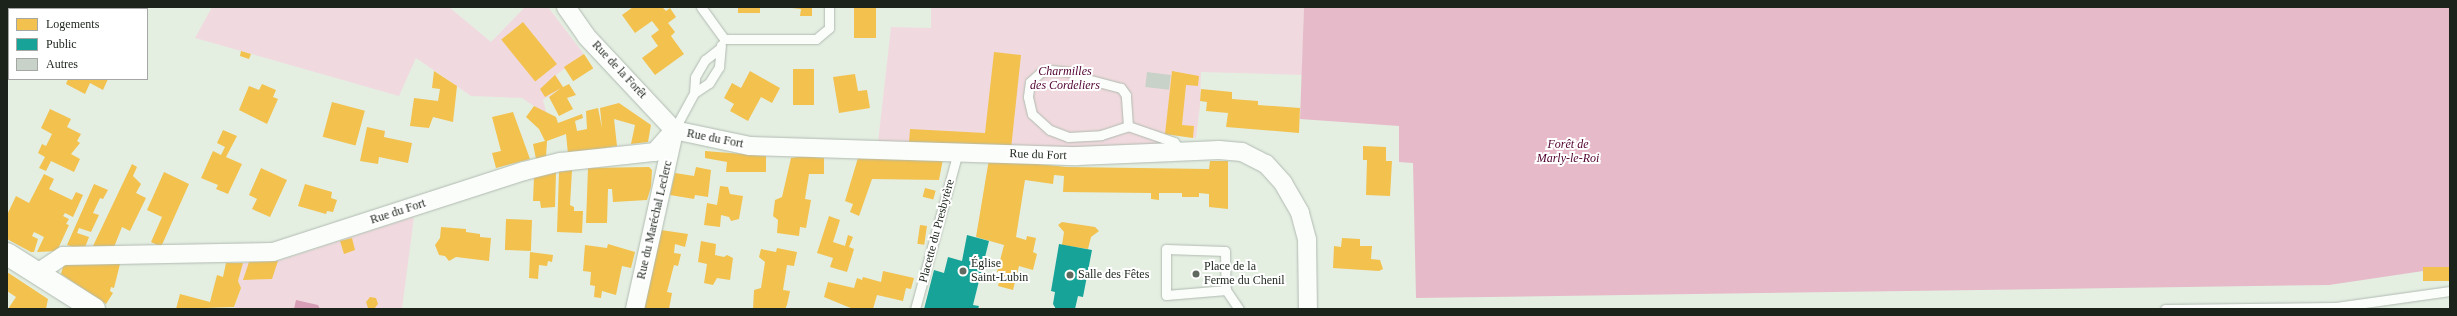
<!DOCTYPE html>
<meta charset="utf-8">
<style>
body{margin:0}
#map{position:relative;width:2457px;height:316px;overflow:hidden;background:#e4efe2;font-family:Georgia,serif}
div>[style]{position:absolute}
.green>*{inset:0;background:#f1dadf}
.forest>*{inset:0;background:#e6bac9}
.water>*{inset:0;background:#d79eb5}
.homes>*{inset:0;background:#f2c14e;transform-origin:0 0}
.public>*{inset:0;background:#17a398}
.building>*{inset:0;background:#c9d2c8;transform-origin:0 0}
.roads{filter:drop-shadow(0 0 1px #b1bab0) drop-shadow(0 0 1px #b1bab0)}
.lane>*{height:9px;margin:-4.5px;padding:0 4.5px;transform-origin:4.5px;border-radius:4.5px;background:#fbfdfb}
.street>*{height:18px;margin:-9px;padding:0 9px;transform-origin:9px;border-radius:9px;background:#fbfdfb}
.secondary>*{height:22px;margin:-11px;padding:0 11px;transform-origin:11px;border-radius:11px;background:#fbfdfb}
.dots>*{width:11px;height:11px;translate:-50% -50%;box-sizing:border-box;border:2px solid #fff;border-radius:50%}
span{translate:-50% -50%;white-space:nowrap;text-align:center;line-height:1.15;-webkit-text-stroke:4px #fff;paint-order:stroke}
.street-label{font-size:12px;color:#1b231a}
.park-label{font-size:12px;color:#510130;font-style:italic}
.poi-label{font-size:12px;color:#1b231a}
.left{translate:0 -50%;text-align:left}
.frame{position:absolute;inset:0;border:8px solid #1b231a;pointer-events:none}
.legend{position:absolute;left:8px;top:8px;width:140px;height:72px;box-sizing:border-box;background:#fff;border:1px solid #a4a7a3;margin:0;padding:5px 7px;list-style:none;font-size:12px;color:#1b231a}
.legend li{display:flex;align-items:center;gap:8px;height:20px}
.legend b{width:20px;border:1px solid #a4a7a3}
</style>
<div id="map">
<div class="green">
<div style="clip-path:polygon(212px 7px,449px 7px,491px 42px,525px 7px,548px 7px,584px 54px,556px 75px,563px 87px,543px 100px,547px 115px,522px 98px,471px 96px,416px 58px,399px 96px,195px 38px)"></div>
<div style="clip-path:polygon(931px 7px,1304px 7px,1302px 75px,1201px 72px,1200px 106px,1196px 138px,1165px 134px,1163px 146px,1081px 151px,878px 142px,891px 27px,931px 28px)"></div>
<div style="clip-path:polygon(414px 217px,402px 309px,234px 309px,241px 288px,238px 281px,243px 263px,278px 261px)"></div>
</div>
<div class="forest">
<div style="clip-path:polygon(1304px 7px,2450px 7px,2450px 267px,2329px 285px,1416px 298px,1413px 163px,1399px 162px,1399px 126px,1300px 119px)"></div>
</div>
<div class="water">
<div style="clip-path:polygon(296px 300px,318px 305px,320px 309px,294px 309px)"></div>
</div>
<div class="homes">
<div style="clip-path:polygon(633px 7px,662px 7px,666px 11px,670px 8px,676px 17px,668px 23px,675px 32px,671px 36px,684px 54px,655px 75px,642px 58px,658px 46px,651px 36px,659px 30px,652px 21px,635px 33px,622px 15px)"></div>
<div style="left:738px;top:7px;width:22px;height:6px"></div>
<div style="clip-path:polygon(783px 7px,812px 7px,812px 16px,800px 16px,801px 9px)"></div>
<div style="left:854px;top:7px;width:22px;height:31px"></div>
<div style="left:523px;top:22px;width:54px;height:28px;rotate:51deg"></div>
<div style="clip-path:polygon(241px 51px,251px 54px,249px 59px,240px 56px)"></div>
<div style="clip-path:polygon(994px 52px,1021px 55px,1011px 149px,909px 143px,910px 129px,985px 133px)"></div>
<div style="left:584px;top:54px;width:17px;height:24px;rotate:57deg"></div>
<div style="left:793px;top:69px;width:21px;height:36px"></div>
<div style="clip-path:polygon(434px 71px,457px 86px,453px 122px,433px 117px,429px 128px,410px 126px,414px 98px,438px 101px,440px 89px,432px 88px)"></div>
<div style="clip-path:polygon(750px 71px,780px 88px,772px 103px,761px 97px,748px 121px,730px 111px,734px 104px,724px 98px,732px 83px,741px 88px)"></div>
<div style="clip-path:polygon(1172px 71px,1199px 76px,1198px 86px,1186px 85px,1182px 125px,1194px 126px,1193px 138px,1165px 134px)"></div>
<div style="clip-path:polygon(855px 74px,858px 91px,867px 90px,870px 108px,839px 113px,833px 77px)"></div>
<div style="clip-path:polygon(555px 75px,563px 87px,569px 84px,576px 95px,567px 98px,573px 109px,559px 116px,549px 97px,561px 88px,545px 97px,540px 89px)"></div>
<div style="clip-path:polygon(68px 79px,108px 79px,103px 90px,90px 83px,85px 94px,66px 84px)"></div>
<div style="clip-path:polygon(262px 84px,276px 90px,273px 97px,278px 99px,267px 124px,239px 110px,249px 86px,259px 90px)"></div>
<div style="clip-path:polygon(1201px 89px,1232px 92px,1232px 99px,1258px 101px,1258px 105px,1300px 108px,1299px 133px,1226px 127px,1228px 113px,1206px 111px,1207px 102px,1200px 101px)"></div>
<div style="left:332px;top:102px;width:34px;height:36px;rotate:15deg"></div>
<div style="clip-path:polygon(619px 103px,651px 125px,648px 142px,631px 144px,635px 125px,614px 119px,617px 146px,568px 154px,566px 134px,547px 141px,546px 157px,536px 159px,533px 144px,545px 141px,539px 129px,526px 117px,534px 106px,556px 117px,558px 123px,582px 114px,583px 118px,575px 121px,577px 131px,587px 129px,586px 111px,598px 108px,602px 128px,600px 108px)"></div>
<div style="clip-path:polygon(50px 109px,71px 119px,67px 127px,81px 134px,77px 141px,80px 143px,71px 154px,80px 159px,74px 172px,51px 161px,46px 171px,39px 168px,45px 157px,38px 153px,42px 144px,46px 146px,52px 134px,41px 128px)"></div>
<div style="clip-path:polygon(513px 112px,530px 159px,496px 168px,492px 153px,501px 151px,492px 117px)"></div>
<div style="clip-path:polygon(367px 127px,385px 131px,384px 137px,412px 143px,408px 163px,379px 157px,378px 164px,360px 161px)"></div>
<div style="clip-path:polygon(223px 130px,237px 136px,226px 157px,242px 164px,228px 194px,216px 189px,218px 185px,201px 178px,213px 151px,221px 155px,225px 147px,217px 143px)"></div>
<div style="clip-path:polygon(1363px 146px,1386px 147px,1386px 161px,1392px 161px,1390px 196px,1366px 195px,1367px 160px,1363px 160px)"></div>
<div style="clip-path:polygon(705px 151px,766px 156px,766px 172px,726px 172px,727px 162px,705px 158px)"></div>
<div style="clip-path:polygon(803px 156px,824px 158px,824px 174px,809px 174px,805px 199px,811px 200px,806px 228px,800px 227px,799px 236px,777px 233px,778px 220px,773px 216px,775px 200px,782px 197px,791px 158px)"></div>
<div style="clip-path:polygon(858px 158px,943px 159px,939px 180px,872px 179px,859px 216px,850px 212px,853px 204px,845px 201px)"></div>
<div style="clip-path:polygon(989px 159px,1067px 167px,1209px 169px,1210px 161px,1228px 161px,1228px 209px,1209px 207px,1209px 194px,1199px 193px,1199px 197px,1182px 197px,1182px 193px,1159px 193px,1159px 200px,1151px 199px,1151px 193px,1063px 192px,1064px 176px,1054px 175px,1053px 184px,1025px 180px,1016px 237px,1026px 240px,1027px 236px,1036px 238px,1033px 252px,1037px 254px,1033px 270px,1019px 266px,1013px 290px,998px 286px,1001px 273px,997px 272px,1004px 245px,976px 237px)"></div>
<div style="clip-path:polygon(132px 164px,137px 167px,133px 176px,141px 184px,136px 193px,146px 198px,130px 231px,122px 227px,114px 247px,93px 246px)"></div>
<div style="clip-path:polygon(649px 167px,652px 170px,651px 187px,647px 200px,613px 202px,612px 189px,608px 189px,607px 223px,586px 223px,588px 168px)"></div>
<div style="clip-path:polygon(696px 167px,711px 170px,708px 197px,695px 195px,694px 199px,670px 195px,675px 173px,694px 176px)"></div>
<div style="clip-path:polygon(261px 168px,287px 180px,270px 217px,252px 209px,257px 199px,249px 195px)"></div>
<div style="clip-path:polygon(572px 170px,570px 205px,574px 207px,574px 211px,583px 211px,582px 233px,557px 232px,559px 172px)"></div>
<div style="clip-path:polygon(164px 172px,189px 184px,161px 247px,151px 242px,162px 217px,147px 210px)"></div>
<div style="clip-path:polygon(556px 172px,555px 207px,541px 208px,540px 201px,533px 201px,534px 177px)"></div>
<div style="clip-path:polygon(44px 174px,54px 179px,49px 189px,72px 200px,76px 192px,83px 195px,73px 217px,65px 213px,63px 216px,69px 219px,66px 224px,69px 225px,57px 251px,37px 252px,44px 237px,34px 232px,32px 236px,38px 239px,34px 252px,31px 252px,7px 239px,7px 215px,16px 196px,29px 203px)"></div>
<div style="clip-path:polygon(94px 184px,108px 190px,103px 199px,100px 198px,93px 213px,99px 215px,91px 232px,79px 228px,77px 233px,89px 237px,84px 250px,67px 245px)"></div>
<div style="clip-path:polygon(305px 184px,332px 192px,331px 198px,337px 200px,333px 212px,327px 211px,326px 214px,298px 206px)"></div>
<div style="clip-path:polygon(720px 186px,728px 187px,730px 194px,743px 196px,739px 219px,731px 221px,729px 217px,721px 215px,720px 227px,704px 225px,707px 203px,717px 205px)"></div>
<div style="left:925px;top:188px;width:11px;height:9px;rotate:15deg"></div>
<div style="clip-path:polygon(829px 216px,840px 220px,833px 242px,845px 246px,848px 235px,853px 237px,849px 247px,854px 249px,847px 272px,830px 267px,833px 258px,817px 253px)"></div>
<div style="left:506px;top:219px;width:26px;height:31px;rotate:2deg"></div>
<div style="clip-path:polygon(1062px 222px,1095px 227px,1099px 231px,1091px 237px,1088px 249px,1062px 245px,1064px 232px,1058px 225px)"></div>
<div style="left:920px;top:225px;width:7px;height:19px;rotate:8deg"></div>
<div style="clip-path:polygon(441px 227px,466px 229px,466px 232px,480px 234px,480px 237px,491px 238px,489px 261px,456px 257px,449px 261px,445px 256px,439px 255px,435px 245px,440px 238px)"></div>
<div style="clip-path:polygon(661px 230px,688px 234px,685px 247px,675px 244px,674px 253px,681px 254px,678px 266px,674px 265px,667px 292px,672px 293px,669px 309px,644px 309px)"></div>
<div style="clip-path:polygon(352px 238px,355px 250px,344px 254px,340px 241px)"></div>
<div style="clip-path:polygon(1342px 238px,1360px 239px,1360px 246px,1372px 246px,1371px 259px,1380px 260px,1383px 269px,1379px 271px,1333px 268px,1334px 246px,1341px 247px)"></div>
<div style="clip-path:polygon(701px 241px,716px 244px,715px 255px,724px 257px,727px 255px,733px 258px,730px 280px,717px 278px,713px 285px,704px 283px,707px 264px,698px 262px)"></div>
<div style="clip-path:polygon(608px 244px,635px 252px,631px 268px,622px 266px,616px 295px,602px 291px,601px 298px,594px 297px,595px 286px,590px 285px,591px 272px,583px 271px,585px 245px,607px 248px)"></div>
<div style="clip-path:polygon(777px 248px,797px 252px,794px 266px,787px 265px,783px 290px,790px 291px,787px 305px,785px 309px,753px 309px,754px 290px,761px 288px,765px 262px,759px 257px,761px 249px,776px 252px)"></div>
<div style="clip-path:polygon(530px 252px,553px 255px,552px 262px,548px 261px,547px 266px,539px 265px,538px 279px,529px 278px)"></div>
<div style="clip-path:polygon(278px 261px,272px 279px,243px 280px,249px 262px)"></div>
<div style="clip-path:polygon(64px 263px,120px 264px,114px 288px,111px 287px,110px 291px,113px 293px,106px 304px,61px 274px)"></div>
<div style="clip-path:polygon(226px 263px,243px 263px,238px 281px,241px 288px,234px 307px,176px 309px,180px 294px,210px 302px,217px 275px,223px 277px)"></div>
<div style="left:2450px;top:267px;width:14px;height:27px;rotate:90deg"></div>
<div style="clip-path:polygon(883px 271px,914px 278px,911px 289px,906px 288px,903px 301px,877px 295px,873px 309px,853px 309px,824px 297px,828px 282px,854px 288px,857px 278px,862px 280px,863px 277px,881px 282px)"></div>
<div style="clip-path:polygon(7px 272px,48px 299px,46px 309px,8px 309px,16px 297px,7px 291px)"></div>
<div style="clip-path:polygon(370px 297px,376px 298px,378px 304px,374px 309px,368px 308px,366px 302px)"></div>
</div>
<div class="public">
<div style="clip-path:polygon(967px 235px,989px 241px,973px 305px,979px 306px,978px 309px,924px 309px,934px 270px,944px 273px,948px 257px,962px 261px)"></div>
<div style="clip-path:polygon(1059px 244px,1092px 250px,1083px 297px,1078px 296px,1075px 309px,1056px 309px,1053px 304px,1055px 292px,1051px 291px)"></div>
</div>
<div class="building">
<div style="left:1147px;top:72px;width:24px;height:15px;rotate:7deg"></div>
</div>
<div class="roads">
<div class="lane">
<div style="left:701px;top:7px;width:39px;rotate:54deg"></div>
<div style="left:724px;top:39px;width:92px"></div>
<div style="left:816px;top:39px;width:17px;rotate:-40deg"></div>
<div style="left:829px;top:28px;width:21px;rotate:-90deg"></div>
<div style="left:694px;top:93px;width:18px;rotate:-34deg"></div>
<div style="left:709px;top:83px;width:19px;rotate:-58deg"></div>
<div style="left:719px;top:67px;width:22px;rotate:-85deg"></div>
<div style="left:1128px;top:126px;width:31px;rotate:-94deg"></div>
<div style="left:1126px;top:95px;width:9px;rotate:-126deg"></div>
<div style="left:1121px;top:88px;width:43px;rotate:-165.3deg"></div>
<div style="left:1079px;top:77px;width:10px;rotate:-151deg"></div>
<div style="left:1070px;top:72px;width:19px;rotate:-174deg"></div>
<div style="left:1051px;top:70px;width:10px;rotate:169deg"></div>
<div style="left:1041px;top:72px;width:15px;rotate:138deg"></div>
<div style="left:1030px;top:82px;width:15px;rotate:98deg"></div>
<div style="left:1028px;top:97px;width:17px;rotate:77deg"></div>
<div style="left:1032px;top:114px;width:24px;rotate:42deg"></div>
<div style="left:1050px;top:130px;width:19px;rotate:21deg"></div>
<div style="left:1068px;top:137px;width:33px;rotate:-3deg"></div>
<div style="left:1101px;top:135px;width:28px;rotate:-18deg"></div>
<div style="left:1128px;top:126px;width:49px;rotate:19.2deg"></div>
<div style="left:1174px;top:142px;width:13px;rotate:51deg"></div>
<div style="left:674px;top:130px;width:42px;rotate:-61.6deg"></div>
<div style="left:694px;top:93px;width:16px;rotate:-86deg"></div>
<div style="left:695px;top:77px;width:20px;rotate:-60deg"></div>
<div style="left:705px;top:60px;width:18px;rotate:-38deg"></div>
<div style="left:1226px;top:290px;width:60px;rotate:175.2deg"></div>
<div style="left:1166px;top:295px;width:46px;rotate:-90deg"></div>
<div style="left:1166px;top:249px;width:59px;rotate:1.9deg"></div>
<div style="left:1225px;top:251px;width:39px;rotate:89deg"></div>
<div style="left:1226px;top:290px;width:23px;rotate:56deg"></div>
<div style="left:915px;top:309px;width:163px;rotate:-74.7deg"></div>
<div style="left:2165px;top:309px;width:171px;rotate:-0.7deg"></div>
<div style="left:2336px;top:307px;width:115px;rotate:-8deg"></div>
</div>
<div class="street">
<div style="left:566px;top:7px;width:35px;rotate:55deg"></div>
<div style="left:586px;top:36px;width:129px;rotate:46.9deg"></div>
<div style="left:674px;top:130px;width:78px;rotate:11.9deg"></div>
<div style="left:750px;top:146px;width:327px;rotate:1.8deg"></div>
<div style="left:1077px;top:156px;width:142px;rotate:-2.4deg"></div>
<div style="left:1219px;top:150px;width:23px;rotate:5deg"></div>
<div style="left:1242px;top:152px;width:27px;rotate:27deg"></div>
<div style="left:1266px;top:164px;width:25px;rotate:48deg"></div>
<div style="left:1283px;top:183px;width:34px;rotate:60deg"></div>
<div style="left:1300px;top:213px;width:28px;rotate:75deg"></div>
<div style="left:1307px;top:240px;width:69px;rotate:89.2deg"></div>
<div style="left:36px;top:274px;width:32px;rotate:-34deg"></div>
<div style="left:63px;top:256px;width:210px;rotate:-1.1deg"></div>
<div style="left:273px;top:252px;width:264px;rotate:-17.9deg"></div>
<div style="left:524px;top:171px;width:38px;rotate:-14deg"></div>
<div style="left:561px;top:162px;width:95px;rotate:-6.1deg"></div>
<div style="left:655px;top:152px;width:29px;rotate:-49deg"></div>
<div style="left:635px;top:309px;width:182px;rotate:-77.6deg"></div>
</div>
<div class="secondary">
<div style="left:7px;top:254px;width:103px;rotate:32.3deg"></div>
</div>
</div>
<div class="dots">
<div style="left:963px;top:271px;background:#616a60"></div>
<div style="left:1196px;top:274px;background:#616a60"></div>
<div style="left:1070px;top:275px;background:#616a60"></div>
</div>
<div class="street-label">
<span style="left:619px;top:70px;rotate:47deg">Rue de la Forêt</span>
<span style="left:715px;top:139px;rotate:11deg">Rue du Fort</span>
<span style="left:1038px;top:155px;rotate:2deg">Rue du Fort</span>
<span style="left:398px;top:212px;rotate:-18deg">Rue du Fort</span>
<span style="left:655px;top:220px;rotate:-77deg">Rue du Maréchal Leclerc</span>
<span style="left:937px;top:231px;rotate:-75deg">Placette du Presbytère</span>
</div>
<div class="park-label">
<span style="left:1065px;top:79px">Charmilles<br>des Cordeliers</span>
<span style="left:1568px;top:152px">Forêt de<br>Marly-le-Roi</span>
</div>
<div class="poi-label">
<span class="left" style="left:971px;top:271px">Église<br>Saint-Lubin</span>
<span class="left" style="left:1204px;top:274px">Place de la<br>Ferme du Chenil</span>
<span class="left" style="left:1078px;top:275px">Salle des Fêtes</span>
</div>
<div class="frame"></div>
<ul class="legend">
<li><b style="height:11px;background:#f2c14e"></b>Logements</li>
<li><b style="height:11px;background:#17a398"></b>Public</li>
<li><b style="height:11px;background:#c9d2c8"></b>Autres</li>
</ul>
</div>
